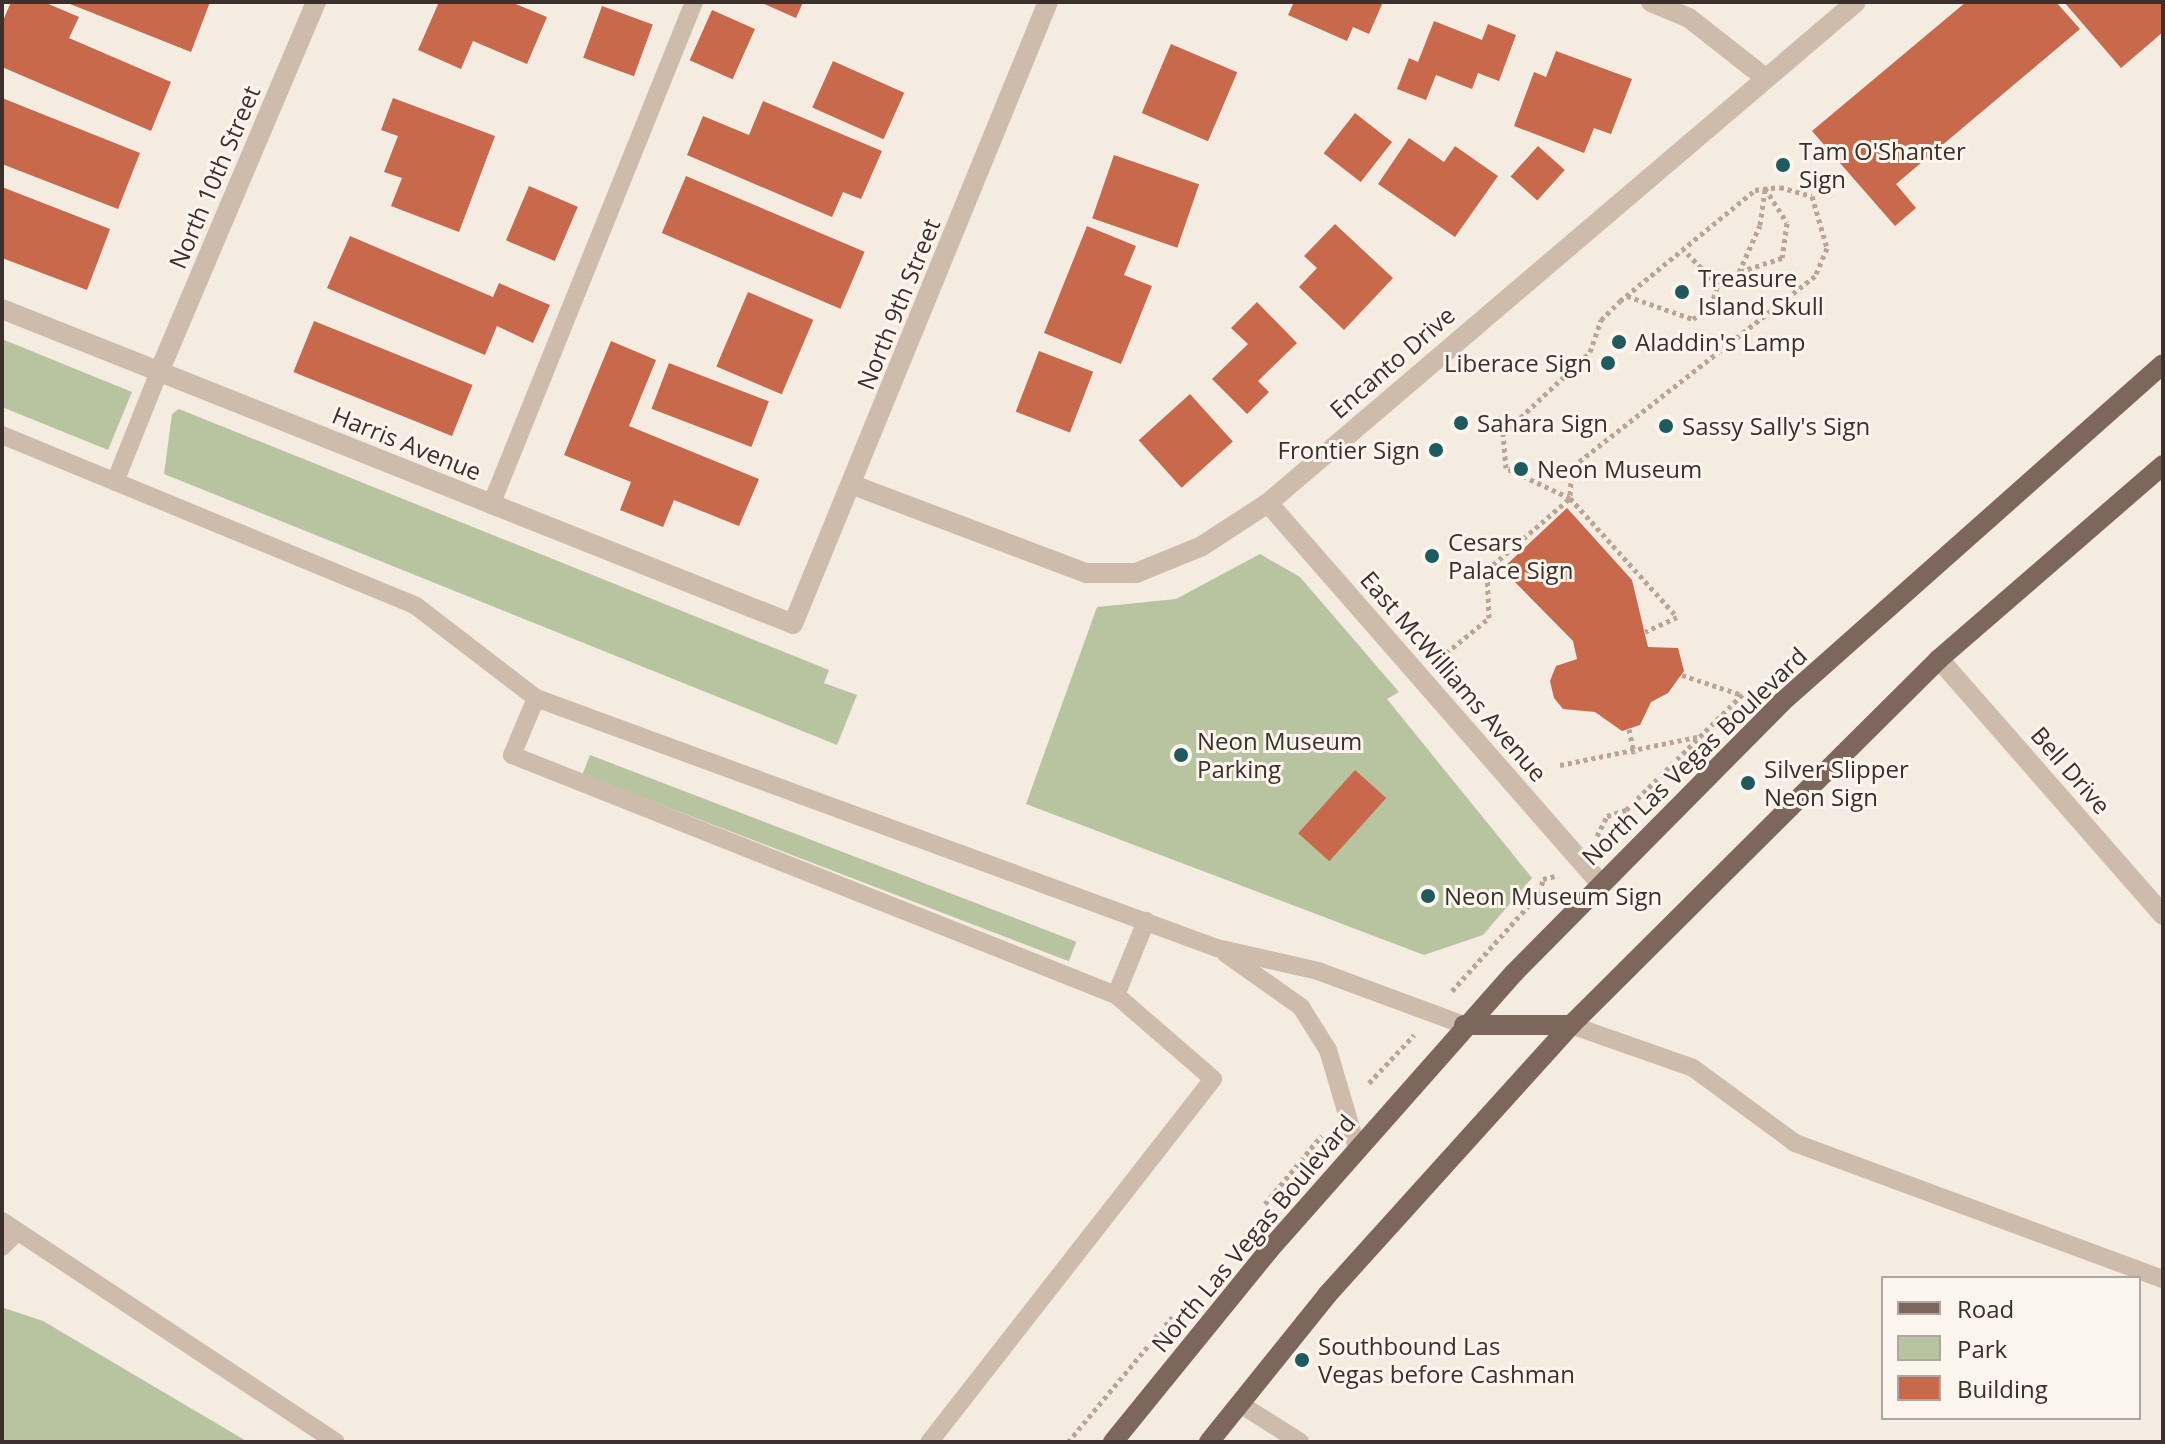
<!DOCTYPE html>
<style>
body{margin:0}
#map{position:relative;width:2165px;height:1444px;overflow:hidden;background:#f4ebe1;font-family:"Open Sans",sans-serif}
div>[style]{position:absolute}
.green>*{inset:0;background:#b8c4a0;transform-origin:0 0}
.building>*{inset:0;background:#c8694b;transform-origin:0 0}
.path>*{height:5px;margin-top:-2.5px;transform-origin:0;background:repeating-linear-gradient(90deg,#b9a596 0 4px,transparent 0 8px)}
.lane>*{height:18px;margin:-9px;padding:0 9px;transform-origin:9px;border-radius:9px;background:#cdbbac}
.street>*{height:20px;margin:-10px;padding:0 10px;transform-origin:10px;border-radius:10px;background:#cdbbac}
.primary>*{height:20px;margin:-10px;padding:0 10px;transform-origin:10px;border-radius:10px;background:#7d675c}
.dots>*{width:22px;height:22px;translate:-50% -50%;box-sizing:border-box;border:4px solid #fbf5ee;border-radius:50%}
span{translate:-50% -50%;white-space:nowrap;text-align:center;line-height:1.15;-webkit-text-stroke:6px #fbf5ee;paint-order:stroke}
.poi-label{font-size:24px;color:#3b302b}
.left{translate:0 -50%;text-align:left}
.right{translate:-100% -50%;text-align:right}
.street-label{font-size:24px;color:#3b302b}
.frame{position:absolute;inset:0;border:4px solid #3b302b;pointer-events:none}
.legend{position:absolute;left:1881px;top:1276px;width:260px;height:144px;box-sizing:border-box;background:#fbf5ee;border:2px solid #aea6a0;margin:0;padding:10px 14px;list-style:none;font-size:24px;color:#3b302b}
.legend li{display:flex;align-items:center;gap:16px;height:40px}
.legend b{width:40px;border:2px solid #aea6a0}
</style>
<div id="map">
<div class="green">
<div style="clip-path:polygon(2px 339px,132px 392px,108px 450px,2px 407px)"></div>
<div style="clip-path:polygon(179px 409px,829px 670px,824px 683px,857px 695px,837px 745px,164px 474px,172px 414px)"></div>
<div style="clip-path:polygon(1260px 554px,1300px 577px,1399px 692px,1387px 699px,1532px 878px,1483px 935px,1424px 955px,1026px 804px,1097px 607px,1176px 599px)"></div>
<div style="left:590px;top:755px;width:521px;height:21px;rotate:21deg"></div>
<div style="clip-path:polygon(4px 1308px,43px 1321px,248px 1442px,2px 1442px)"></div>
</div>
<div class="building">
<div style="clip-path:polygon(11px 2px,44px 2px,79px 17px,69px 38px,171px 82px,151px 131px,2px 67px,2px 23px)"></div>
<div style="clip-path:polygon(65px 2px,210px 2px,191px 52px)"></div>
<div style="clip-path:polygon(439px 2px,511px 2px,547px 17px,527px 64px,473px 41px,461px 69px,418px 50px)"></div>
<div style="clip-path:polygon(760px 2px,803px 2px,796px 18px)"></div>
<div style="clip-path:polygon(1294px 2px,1383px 2px,1369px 34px,1353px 27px,1347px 41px,1288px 15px)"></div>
<div style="clip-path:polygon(1966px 2px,2056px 2px,2080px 29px,1896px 184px,1916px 208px,1895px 226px,1812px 131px)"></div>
<div style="clip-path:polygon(2064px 2px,2163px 2px,2163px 32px,2121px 68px)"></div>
<div style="left:602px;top:6px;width:54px;height:55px;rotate:20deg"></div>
<div style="left:712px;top:10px;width:47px;height:55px;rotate:24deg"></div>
<div style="clip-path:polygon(1434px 21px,1482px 40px,1488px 24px,1516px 35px,1499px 81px,1478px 73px,1472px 89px,1436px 75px,1426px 100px,1397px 89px,1409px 58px,1418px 62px)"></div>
<div style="left:1171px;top:44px;width:72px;height:75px;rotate:23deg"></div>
<div style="clip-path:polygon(1556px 51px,1632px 79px,1611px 134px,1594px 128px,1584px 153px,1514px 126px,1534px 72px,1546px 77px)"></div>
<div style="left:833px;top:61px;width:78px;height:51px;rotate:24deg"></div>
<div style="clip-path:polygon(2px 98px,140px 153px,118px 209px,2px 164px)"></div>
<div style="clip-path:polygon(393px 98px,495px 136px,459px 232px,391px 206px,402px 178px,384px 172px,398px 136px,381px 130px)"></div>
<div style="clip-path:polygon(763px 101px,882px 151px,861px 199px,843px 192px,832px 217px,687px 155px,703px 116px,749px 135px)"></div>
<div style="left:1355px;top:113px;width:47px;height:51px;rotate:38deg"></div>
<div style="clip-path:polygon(1409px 138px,1444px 162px,1455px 146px,1498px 176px,1455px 237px,1378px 184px)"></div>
<div style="left:1538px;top:146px;width:36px;height:41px;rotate:42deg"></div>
<div style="left:1114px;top:155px;width:90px;height:67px;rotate:19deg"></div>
<div style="left:686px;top:176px;width:194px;height:62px;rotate:23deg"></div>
<div style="left:529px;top:186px;width:53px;height:59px;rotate:23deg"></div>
<div style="clip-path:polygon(2px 187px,110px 229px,87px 290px,2px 258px)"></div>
<div style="clip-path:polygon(1335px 224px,1393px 278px,1344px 330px,1299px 287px,1317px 268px,1304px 256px)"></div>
<div style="clip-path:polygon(1087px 226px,1136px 246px,1124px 275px,1152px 286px,1121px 364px,1044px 333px)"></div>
<div style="clip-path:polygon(350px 236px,493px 297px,499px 283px,550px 305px,533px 343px,497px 326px,485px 355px,327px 288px)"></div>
<div style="left:748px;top:292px;width:71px;height:81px;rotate:23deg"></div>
<div style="clip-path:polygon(1257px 302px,1297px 343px,1258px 381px,1269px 392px,1247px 414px,1212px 379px,1248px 344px,1231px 328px)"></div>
<div style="left:314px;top:321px;width:171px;height:55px;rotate:22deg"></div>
<div style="clip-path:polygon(611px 341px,656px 360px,629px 426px,759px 479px,739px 526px,674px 500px,663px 527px,620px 510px,631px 482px,564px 455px)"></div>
<div style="left:1039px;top:351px;width:58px;height:65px;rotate:21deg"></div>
<div style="left:669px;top:363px;width:107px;height:49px;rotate:21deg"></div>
<div style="left:1190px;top:394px;width:64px;height:69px;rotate:48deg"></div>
<div style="clip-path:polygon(1567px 508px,1632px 580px,1648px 647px,1678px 648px,1684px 671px,1668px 693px,1651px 702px,1640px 725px,1622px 731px,1595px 712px,1563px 709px,1554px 698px,1550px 681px,1556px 666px,1577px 659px,1573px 641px,1502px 569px)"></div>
<div style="left:1355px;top:770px;width:42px;height:85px;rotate:42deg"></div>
</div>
<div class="path">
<div style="left:1765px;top:188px;width:41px;rotate:57.8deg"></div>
<div style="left:1787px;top:223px;width:35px;rotate:98deg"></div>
<div style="left:1782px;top:258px;width:45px;rotate:162deg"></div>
<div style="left:1739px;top:272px;width:51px;rotate:-65.9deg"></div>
<div style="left:1760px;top:225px;width:37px;rotate:-82deg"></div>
<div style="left:1627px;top:296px;width:70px;rotate:19.2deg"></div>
<div style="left:1693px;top:319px;width:22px;rotate:-36deg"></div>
<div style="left:1711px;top:306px;width:22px;rotate:-72deg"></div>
<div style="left:1718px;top:285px;width:50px;rotate:-134.2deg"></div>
<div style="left:1440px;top:658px;width:63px;rotate:-39.2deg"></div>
<div style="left:1489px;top:618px;width:48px;rotate:-92.4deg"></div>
<div style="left:1487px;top:570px;width:110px;rotate:-40.9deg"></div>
<div style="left:1570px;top:498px;width:71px;rotate:-154.9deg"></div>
<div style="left:1506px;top:468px;width:34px;rotate:-95deg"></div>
<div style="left:1503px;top:434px;width:120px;rotate:-43.3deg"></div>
<div style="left:1590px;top:352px;width:34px;rotate:-71deg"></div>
<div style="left:1601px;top:320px;width:27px;rotate:-45deg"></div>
<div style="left:1620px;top:301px;width:175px;rotate:-39.4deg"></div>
<div style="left:1755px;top:190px;width:25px;rotate:-7deg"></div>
<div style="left:1780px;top:187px;width:33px;rotate:16deg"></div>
<div style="left:1812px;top:196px;width:54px;rotate:73.9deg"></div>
<div style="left:1827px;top:248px;width:30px;rotate:113deg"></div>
<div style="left:1815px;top:276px;width:309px;rotate:141.8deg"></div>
<div style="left:1572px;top:467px;width:31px;rotate:94deg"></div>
<div style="left:1570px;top:498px;width:160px;rotate:48deg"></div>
<div style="left:1677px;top:617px;width:35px;rotate:155deg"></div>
<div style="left:1682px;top:675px;width:63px;rotate:18.4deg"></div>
<div style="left:1629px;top:729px;width:25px;rotate:78deg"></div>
<div style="left:1560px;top:765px;width:140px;rotate:-11.6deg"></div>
<div style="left:1597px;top:836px;width:22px;rotate:-63deg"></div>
<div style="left:1607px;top:816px;width:20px;rotate:-18deg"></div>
<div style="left:1626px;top:810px;width:166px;rotate:-44.8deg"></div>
<div style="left:1452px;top:991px;width:132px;rotate:-48.1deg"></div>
<div style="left:1540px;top:893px;width:14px;rotate:-78deg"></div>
<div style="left:1543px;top:879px;width:12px;rotate:-14deg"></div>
<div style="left:1369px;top:1083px;width:66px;rotate:-46.8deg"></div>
<div style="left:1265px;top:1204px;width:89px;rotate:-50.4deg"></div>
<div style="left:1068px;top:1442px;width:163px;rotate:-50.2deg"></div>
</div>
<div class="lane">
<div style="left:2px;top:435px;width:448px;rotate:22.4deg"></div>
<div style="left:416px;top:606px;width:151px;rotate:37.5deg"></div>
<div style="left:536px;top:698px;width:725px;rotate:20.16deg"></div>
<div style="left:1217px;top:948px;width:104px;rotate:12.8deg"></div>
<div style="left:1318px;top:971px;width:156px;rotate:20.3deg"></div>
<div style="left:115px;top:482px;width:118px;rotate:-68.2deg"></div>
<div style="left:491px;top:505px;width:542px;rotate:-68.02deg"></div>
<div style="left:536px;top:698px;width:62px;rotate:112.8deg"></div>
<div style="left:512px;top:755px;width:650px;rotate:21.67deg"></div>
<div style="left:1116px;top:995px;width:128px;rotate:40.9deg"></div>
<div style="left:1213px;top:1079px;width:461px;rotate:128deg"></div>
<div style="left:1226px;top:954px;width:92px;rotate:35.2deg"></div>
<div style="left:1301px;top:1007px;width:51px;rotate:57.9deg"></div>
<div style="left:1328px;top:1050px;width:102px;rotate:73.5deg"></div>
<div style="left:1116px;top:995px;width:80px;rotate:-67.9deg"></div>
<div style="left:1571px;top:1025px;width:129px;rotate:19.4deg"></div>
<div style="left:1693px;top:1068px;width:127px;rotate:36.3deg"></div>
<div style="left:1795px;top:1143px;width:392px;rotate:20.3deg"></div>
<div style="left:2px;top:1221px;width:400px;rotate:33.5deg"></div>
<div style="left:2px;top:1247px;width:21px;rotate:-45deg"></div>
<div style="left:1240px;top:1404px;width:71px;rotate:32.3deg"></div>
</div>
<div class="street">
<div style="left:1651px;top:2px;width:41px;rotate:22.8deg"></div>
<div style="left:1689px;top:18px;width:95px;rotate:38.2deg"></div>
<div style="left:2px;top:309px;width:851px;rotate:21.71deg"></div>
<div style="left:793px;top:624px;width:672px;rotate:-67.71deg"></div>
<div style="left:159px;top:372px;width:402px;rotate:-67deg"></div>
<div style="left:853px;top:485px;width:249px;rotate:20.7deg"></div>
<div style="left:1086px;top:573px;width:50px"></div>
<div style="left:1136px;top:573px;width:71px;rotate:-22.2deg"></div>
<div style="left:1202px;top:546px;width:79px;rotate:-33.1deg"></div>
<div style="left:1268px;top:503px;width:772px;rotate:-40.43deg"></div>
<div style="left:1268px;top:503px;width:506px;rotate:48.85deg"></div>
<div style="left:1939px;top:659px;width:340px;rotate:48.8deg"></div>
</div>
<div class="primary">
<div style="left:1464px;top:1025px;width:107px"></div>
<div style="left:1113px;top:1442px;width:246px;rotate:-50.9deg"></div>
<div style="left:1268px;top:1251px;width:371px;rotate:-48.5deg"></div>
<div style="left:1514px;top:973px;width:381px;rotate:-45.3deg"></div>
<div style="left:1782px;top:702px;width:509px;rotate:-41.58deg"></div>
<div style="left:1209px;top:1442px;width:189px;rotate:-51.2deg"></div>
<div style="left:1327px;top:1295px;width:364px;rotate:-47.9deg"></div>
<div style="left:1571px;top:1025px;width:519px;rotate:-44.84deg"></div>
<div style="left:1939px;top:659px;width:296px;rotate:-40.9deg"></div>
</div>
<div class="dots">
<div style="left:1783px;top:165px;background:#1f5a5e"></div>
<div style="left:1682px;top:292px;background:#1f5a5e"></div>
<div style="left:1619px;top:342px;background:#1f5a5e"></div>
<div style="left:1608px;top:363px;background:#1f5a5e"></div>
<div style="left:1461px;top:423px;background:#1f5a5e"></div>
<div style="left:1666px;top:426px;background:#1f5a5e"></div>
<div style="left:1436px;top:450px;background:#1f5a5e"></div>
<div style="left:1521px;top:469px;background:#1f5a5e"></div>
<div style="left:1432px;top:556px;background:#1f5a5e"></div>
<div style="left:1181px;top:755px;background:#1f5a5e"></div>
<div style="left:1748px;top:783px;background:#1f5a5e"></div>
<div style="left:1428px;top:896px;background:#1f5a5e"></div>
<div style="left:1302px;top:1360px;background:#1f5a5e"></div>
</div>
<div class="poi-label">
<span class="left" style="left:1799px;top:165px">Tam O'Shanter<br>Sign</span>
<span class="left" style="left:1698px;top:292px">Treasure<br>Island Skull</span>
<span class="left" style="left:1635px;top:342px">Aladdin's Lamp</span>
<span class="right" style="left:1592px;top:363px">Liberace Sign</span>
<span class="left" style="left:1477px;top:423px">Sahara Sign</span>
<span class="left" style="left:1682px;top:426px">Sassy Sally's Sign</span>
<span class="right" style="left:1420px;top:450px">Frontier Sign</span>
<span class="left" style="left:1537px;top:469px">Neon Museum</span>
<span class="left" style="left:1448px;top:556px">Cesars<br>Palace Sign</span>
<span class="left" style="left:1197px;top:755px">Neon Museum<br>Parking</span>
<span class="left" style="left:1764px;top:783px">Silver Slipper<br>Neon Sign</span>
<span class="left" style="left:1444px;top:896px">Neon Museum Sign</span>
<span class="left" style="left:1318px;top:1360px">Southbound Las<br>Vegas before Cashman</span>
</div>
<div class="street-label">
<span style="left:214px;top:177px;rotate:-67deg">North 10th Street</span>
<span style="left:898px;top:304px;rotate:-68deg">North 9th Street</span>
<span style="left:1392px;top:362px;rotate:-41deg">Encanto Drive</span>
<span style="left:407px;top:443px;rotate:22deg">Harris Avenue</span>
<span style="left:1454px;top:676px;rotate:49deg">East McWilliams Avenue</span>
<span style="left:1694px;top:756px;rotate:-44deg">North Las Vegas Boulevard</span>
<span style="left:2071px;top:770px;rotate:49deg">Bell Drive</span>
<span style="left:1253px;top:1233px;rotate:-50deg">North Las Vegas Boulevard</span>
</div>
<div class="frame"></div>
<ul class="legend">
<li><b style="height:10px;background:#7d675c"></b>Road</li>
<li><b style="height:22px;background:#b8c4a0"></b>Park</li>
<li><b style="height:22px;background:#c8694b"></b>Building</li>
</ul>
</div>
